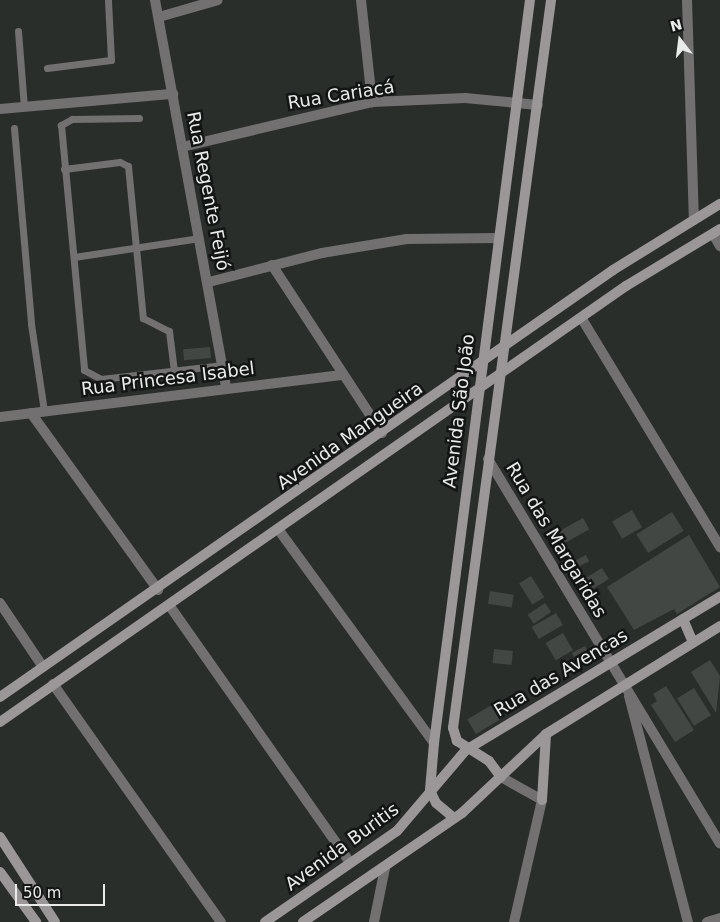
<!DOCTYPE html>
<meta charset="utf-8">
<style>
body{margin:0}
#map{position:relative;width:720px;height:922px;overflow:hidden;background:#2a2e2a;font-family:"DejaVu Sans",sans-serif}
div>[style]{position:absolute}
.building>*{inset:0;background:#434743;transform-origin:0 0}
.lane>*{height:7px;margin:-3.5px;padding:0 3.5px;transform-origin:3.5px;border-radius:3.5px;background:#737072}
.street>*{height:10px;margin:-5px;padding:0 5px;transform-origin:5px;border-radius:5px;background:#737072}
.secondary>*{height:10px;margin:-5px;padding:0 5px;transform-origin:5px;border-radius:5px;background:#9b9799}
span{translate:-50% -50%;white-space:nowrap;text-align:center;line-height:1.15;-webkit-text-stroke:5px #131514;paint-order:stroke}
.street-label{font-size:18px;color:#e8ebe8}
.north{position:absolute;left:655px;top:15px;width:50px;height:50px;-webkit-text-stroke:4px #131514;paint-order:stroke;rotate:345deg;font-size:14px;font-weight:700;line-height:20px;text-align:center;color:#e8ebe8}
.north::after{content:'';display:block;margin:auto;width:18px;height:22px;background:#e8ebe8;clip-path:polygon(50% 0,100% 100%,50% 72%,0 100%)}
.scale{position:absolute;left:15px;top:884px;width:90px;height:22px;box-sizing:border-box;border:2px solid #e8ebe8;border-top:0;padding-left:6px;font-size:15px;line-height:18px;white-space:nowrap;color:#e8ebe8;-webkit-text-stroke:4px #131514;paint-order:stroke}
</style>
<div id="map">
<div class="building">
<div style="left:210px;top:347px;width:11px;height:27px;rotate:85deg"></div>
<div style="left:632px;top:510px;width:20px;height:23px;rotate:60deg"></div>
<div style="left:672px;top:512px;width:22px;height:42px;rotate:58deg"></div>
<div style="left:583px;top:518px;width:13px;height:37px;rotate:61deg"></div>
<div style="clip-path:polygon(689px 535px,720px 587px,677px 614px,674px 609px,634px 630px,607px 587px)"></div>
<div style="left:586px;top:555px;width:7px;height:20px;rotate:63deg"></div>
<div style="left:602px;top:568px;width:13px;height:28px;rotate:58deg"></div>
<div style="left:531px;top:576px;width:25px;height:14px;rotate:58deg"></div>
<div style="left:490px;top:591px;width:24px;height:13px;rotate:9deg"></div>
<div style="left:545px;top:603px;width:11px;height:21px;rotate:56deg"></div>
<div style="left:556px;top:613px;width:14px;height:28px;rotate:60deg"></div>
<div style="left:563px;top:633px;width:20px;height:20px;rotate:60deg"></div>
<div style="left:585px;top:646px;width:15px;height:15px;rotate:62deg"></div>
<div style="left:494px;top:649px;width:19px;height:14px;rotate:6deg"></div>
<div style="clip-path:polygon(710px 660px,720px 676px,716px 713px,691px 672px)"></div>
<div style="clip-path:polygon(666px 686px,694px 730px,675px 742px,651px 705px,657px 701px,653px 694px)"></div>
<div style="left:694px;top:688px;width:32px;height:20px;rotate:58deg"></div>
<div style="left:493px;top:704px;width:17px;height:30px;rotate:59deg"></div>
</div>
<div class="lane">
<div style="left:18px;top:31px;width:76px;rotate:85.5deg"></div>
<div style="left:47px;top:68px;width:64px;rotate:-7.1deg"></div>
<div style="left:111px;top:60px;width:60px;rotate:-92.9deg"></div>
<div style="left:139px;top:118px;width:67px;rotate:179.1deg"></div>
<div style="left:72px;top:119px;width:13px;rotate:151deg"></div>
<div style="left:61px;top:125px;width:246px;rotate:84.6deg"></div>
<div style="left:84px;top:370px;width:19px;rotate:28deg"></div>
<div style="left:101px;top:379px;width:123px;rotate:-6.5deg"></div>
<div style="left:14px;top:128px;width:197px;rotate:85deg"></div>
<div style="left:31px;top:324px;width:88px;rotate:81.5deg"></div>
<div style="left:64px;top:169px;width:56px;rotate:-7.1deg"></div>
<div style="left:120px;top:162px;width:9px;rotate:27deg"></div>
<div style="left:128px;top:166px;width:153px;rotate:84.4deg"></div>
<div style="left:143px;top:318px;width:29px;rotate:27deg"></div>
<div style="left:169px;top:331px;width:40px;rotate:82.9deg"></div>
<div style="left:74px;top:257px;width:127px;rotate:-8.6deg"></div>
</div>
<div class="street">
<div style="left:155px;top:0;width:394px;rotate:79.6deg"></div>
<div style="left:361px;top:0;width:103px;rotate:83.8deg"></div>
<div style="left:687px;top:0;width:220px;rotate:88.2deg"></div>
<div style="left:159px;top:17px;width:61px;rotate:-16.1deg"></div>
<div style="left:0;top:109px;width:174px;rotate:-5deg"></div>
<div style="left:182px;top:147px;width:195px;rotate:-13.3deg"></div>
<div style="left:372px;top:102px;width:93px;rotate:-2.5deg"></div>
<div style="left:465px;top:98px;width:73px;rotate:5.5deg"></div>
<div style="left:713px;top:234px;width:14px;rotate:60deg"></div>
<div style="left:272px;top:265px;width:201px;rotate:56.8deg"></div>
<div style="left:209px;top:282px;width:117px;rotate:-14.4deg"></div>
<div style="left:322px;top:253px;width:86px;rotate:-9.4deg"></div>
<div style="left:407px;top:239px;width:91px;rotate:-0.6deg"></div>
<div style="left:582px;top:319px;width:267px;rotate:58.8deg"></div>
<div style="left:31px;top:413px;width:218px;rotate:54.3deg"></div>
<div style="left:0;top:417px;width:344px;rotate:-7deg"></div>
<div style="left:488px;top:459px;width:449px;rotate:58.9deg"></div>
<div style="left:278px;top:529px;width:265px;rotate:53.9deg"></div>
<div style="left:0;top:603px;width:77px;rotate:56.1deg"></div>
<div style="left:169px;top:605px;width:315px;rotate:54.9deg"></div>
<div style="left:53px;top:684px;width:291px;rotate:54.8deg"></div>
<div style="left:629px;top:696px;width:234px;rotate:75.4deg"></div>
<div style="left:501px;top:777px;width:47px;rotate:29.3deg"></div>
<div style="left:542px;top:800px;width:125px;rotate:102.9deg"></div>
<div style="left:374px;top:922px;width:55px;rotate:-78.5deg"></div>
<div style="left:707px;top:922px;width:14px;rotate:-17deg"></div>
</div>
<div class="secondary">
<div style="left:683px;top:619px;width:25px;rotate:67deg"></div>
<div style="left:0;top:697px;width:747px;rotate:-34.86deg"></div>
<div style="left:613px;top:270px;width:126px;rotate:-31.7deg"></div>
<div style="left:0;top:722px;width:763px;rotate:-34.86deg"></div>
<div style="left:626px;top:286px;width:110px;rotate:-31.2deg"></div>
<div style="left:501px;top:777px;width:20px;rotate:-127deg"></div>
<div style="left:489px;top:761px;width:38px;rotate:-148deg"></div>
<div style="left:457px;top:741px;width:14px;rotate:-107deg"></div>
<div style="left:453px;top:728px;width:735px;rotate:-82.33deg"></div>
<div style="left:542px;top:800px;width:66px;rotate:-86.5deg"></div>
<div style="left:454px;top:818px;width:23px;rotate:-140deg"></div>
<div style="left:436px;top:803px;width:14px;rotate:-115deg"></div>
<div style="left:430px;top:790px;width:47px;rotate:-85.1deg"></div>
<div style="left:434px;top:743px;width:749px;rotate:-82.64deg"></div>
<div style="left:0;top:837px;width:101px;rotate:57.1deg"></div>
<div style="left:0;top:872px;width:62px;rotate:54.2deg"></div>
<div style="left:265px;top:922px;width:160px;rotate:-34.6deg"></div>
<div style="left:397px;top:831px;width:106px;rotate:-49.6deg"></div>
<div style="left:466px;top:750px;width:297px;rotate:-31.1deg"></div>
<div style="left:303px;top:922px;width:193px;rotate:-34.4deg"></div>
<div style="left:462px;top:813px;width:115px;rotate:-43.2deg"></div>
<div style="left:546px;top:734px;width:205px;rotate:-31.8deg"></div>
</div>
<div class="street-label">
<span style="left:341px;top:95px;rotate:-9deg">Rua Cariacá</span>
<span style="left:208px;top:191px;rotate:79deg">Rua Regente Feijó</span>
<span style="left:168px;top:379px;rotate:-7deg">Rua Princesa Isabel</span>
<span style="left:459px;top:411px;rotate:-83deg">Avenida São João</span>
<span style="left:350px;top:436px;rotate:-35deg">Avenida Mangueira</span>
<span style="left:556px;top:540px;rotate:59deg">Rua das Margaridas</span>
<span style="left:561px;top:673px;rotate:-31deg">Rua das Avencas</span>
<span style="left:342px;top:847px;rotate:-36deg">Avenida Buritis</span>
</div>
<div class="north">N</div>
<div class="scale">50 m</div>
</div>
